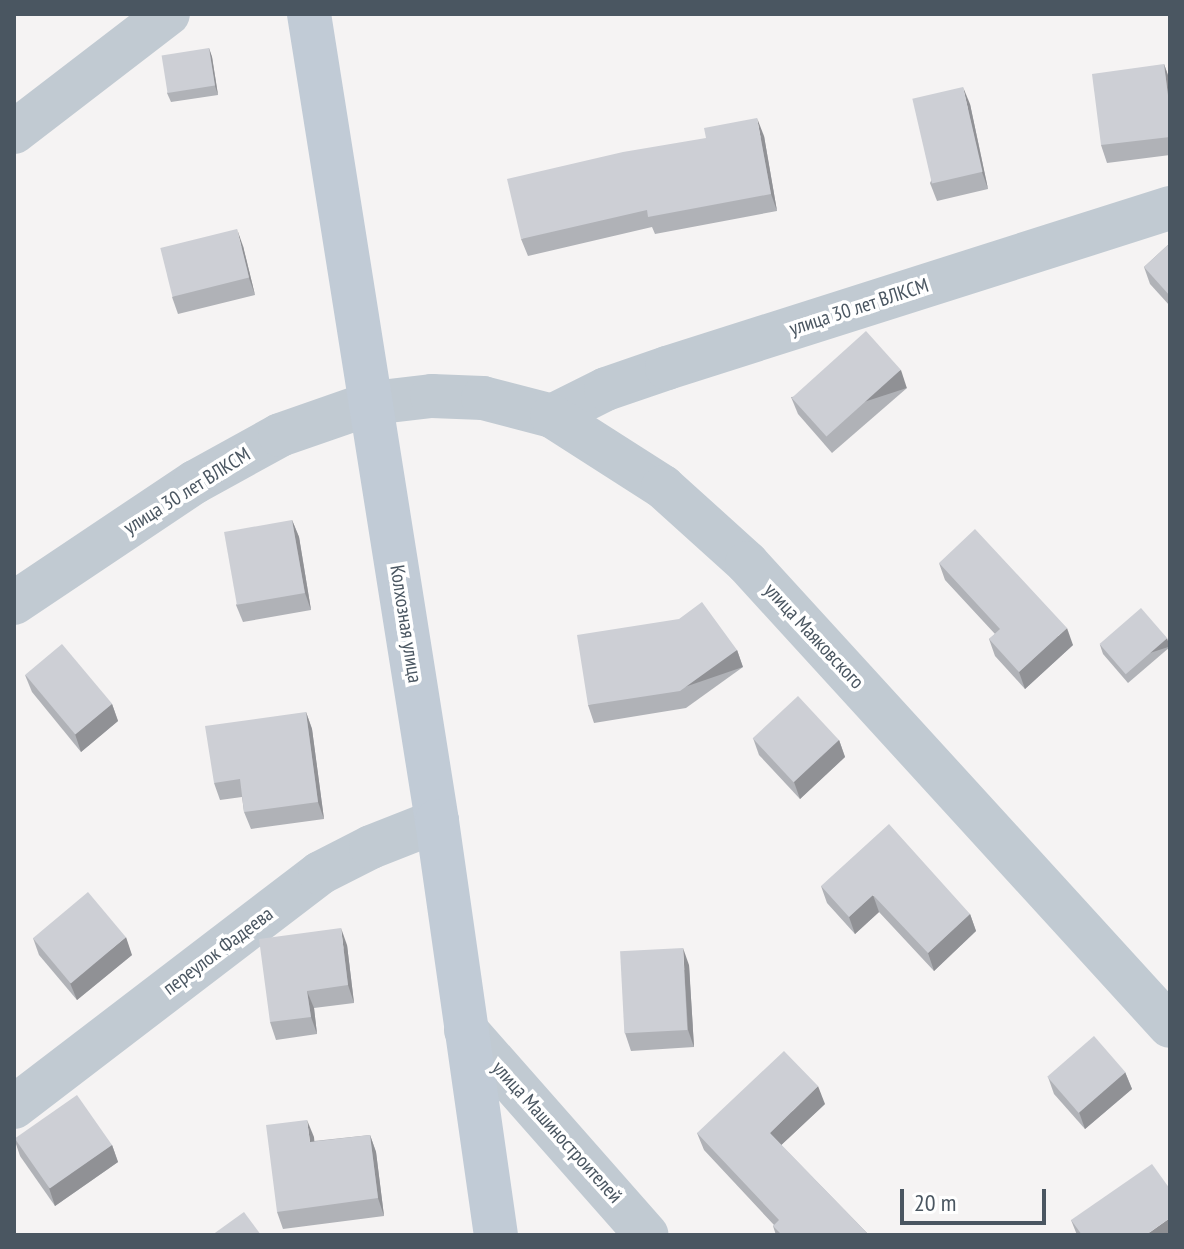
<!DOCTYPE html>
<meta charset="utf-8">
<style>
body{margin:0}
#map{position:relative;width:1184px;height:1249px;overflow:hidden;background:#f5f3f3;font-family:"PT Sans Narrow",sans-serif}
div>[style]{position:absolute}
.minor>*{height:44px;margin:-22px;padding:0 22px;transform-origin:22px;border-radius:22px;background:#c1cad2}
.secondary>*{height:44px;margin:-22px;padding:0 22px;transform-origin:22px;border-radius:22px;background:#c1cbd6}
.wall>*{inset:0;background:#b0b2b7}
.shaded-wall>*{inset:0;background:#909195;transform-origin:0 0}
.building>*{inset:0;background:#cdcfd5;transform-origin:0 0}
span{translate:-50% -50%;white-space:nowrap;text-align:center;line-height:1.15;-webkit-text-stroke:7px #fff;paint-order:stroke}
.street-label{font-size:20px;color:#4a5661}
.frame{position:absolute;inset:0;border:16px solid #4a5661;pointer-events:none}
.scale{position:absolute;left:900px;top:1189px;width:146px;height:36px;box-sizing:border-box;border:4px solid #4a5661;border-top:0;padding-left:10px;font-size:24px;line-height:28px;white-space:nowrap;color:#4a5661;-webkit-text-stroke:6px #fff;paint-order:stroke}
</style>
<div id="map">
<div class="minor">
<div style="left:14px;top:132px;width:194px;rotate:-37.5deg"></div>
<div style="left:552px;top:416px;width:60px;rotate:-26.6deg"></div>
<div style="left:606px;top:389px;width:65px;rotate:-19deg"></div>
<div style="left:667px;top:368px;width:528px;rotate:-17.65deg"></div>
<div style="left:14px;top:603px;width:218px;rotate:-33.8deg"></div>
<div style="left:195px;top:482px;width:97px;rotate:-28.9deg"></div>
<div style="left:280px;top:435px;width:97px;rotate:-19.2deg"></div>
<div style="left:372px;top:403px;width:60px;rotate:-6.7deg"></div>
<div style="left:432px;top:396px;width:51px;rotate:2.2deg"></div>
<div style="left:483px;top:398px;width:71px;rotate:14.6deg"></div>
<div style="left:552px;top:416px;width:132px;rotate:32.6deg"></div>
<div style="left:663px;top:487px;width:113px;rotate:42.1deg"></div>
<div style="left:747px;top:563px;width:627px;rotate:47.58deg"></div>
<div style="left:466px;top:1030px;width:273px;rotate:48.6deg"></div>
<div style="left:14px;top:1107px;width:385px;rotate:-37.4deg"></div>
<div style="left:320px;top:873px;width:57px;rotate:-27deg"></div>
<div style="left:371px;top:847px;width:71px;rotate:-21.5deg"></div>
</div>
<div class="secondary">
<div style="left:309px;top:14px;width:817px;rotate:80.99deg"></div>
<div style="left:437px;top:821px;width:418px;rotate:81.9deg"></div>
</div>
<div class="wall">
<div style="clip-path:polygon(209px 48px,212px 57px,218px 95px,171px 102px,167px 93px)"></div>
<div style="clip-path:polygon(1164px 64px,1170px 81px,1170px 155px,1107px 163px,1101px 145px)"></div>
<div style="clip-path:polygon(970px 104px,988px 189px,937px 201px,930px 183px)"></div>
<div style="clip-path:polygon(764px 136px,777px 211px,655px 234px,652px 227px,528px 256px,521px 239px)"></div>
<div style="clip-path:polygon(1170px 243px,1170px 306px,1150px 284px,1144px 267px)"></div>
<div style="clip-path:polygon(243px 246px,255px 295px,178px 314px,172px 297px)"></div>
<div style="clip-path:polygon(907px 388px,832px 453px,798px 414px,791px 397px)"></div>
<div style="clip-path:polygon(292px 520px,299px 537px,311px 610px,243px 622px,236px 605px)"></div>
<div style="clip-path:polygon(939px 563px,1073px 645px,1025px 689px,995px 656px,989px 639px,995px 634px,945px 580px)"></div>
<div style="clip-path:polygon(1100px 645px,1170px 647px,1128px 683px,1103px 654px)"></div>
<div style="clip-path:polygon(737px 650px,743px 667px,686px 708px,594px 723px,588px 705px)"></div>
<div style="clip-path:polygon(25px 675px,112px 704px,118px 721px,81px 752px,32px 692px)"></div>
<div style="clip-path:polygon(306px 712px,312px 729px,324px 819px,251px 829px,244px 812px,242px 797px,220px 800px,214px 783px)"></div>
<div style="clip-path:polygon(753px 738px,839px 740px,845px 757px,800px 799px,759px 755px)"></div>
<div style="clip-path:polygon(821px 886px,970px 914px,976px 931px,934px 971px,879px 912px,855px 934px,827px 903px)"></div>
<div style="clip-path:polygon(33px 938px,132px 955px,77px 1000px,39px 955px)"></div>
<div style="clip-path:polygon(347px 945px,354px 1003px,314px 1008px,317px 1034px,276px 1040px,270px 1022px)"></div>
<div style="clip-path:polygon(689px 965px,694px 1047px,631px 1051px,625px 1033px)"></div>
<div style="clip-path:polygon(1125px 1072px,1132px 1089px,1085px 1129px,1054px 1094px,1048px 1077px)"></div>
<div style="clip-path:polygon(825px 1104px,781px 1145px,869px 1235px,776px 1235px,773px 1226px,774px 1225px,704px 1150px,697px 1133px)"></div>
<div style="clip-path:polygon(370px 1135px,376px 1152px,384px 1216px,283px 1229px,277px 1212px,314px 1137px,314px 1141px)"></div>
<div style="clip-path:polygon(14px 1138px,112px 1145px,118px 1162px,55px 1206px,20px 1156px)"></div>
<div style="clip-path:polygon(1071px 1220px,1170px 1235px,1077px 1235px)"></div>
</div>
<div class="shaded-wall">
<div style="clip-path:polygon(209px 48px,212px 57px,218px 95px,215px 86px)"></div>
<div style="clip-path:polygon(1164px 64px,1170px 81px,1170px 111px)"></div>
<div style="clip-path:polygon(963px 87px,970px 104px,988px 189px,982px 172px)"></div>
<div style="clip-path:polygon(757px 118px,764px 136px,777px 211px,771px 194px)"></div>
<div style="clip-path:polygon(237px 229px,243px 246px,255px 295px,249px 278px)"></div>
<div style="left:901px;top:370px;width:19px;height:101px;rotate:72deg"></div>
<div style="clip-path:polygon(292px 520px,299px 537px,311px 610px,305px 593px)"></div>
<div style="clip-path:polygon(1067px 628px,1073px 645px,1025px 689px,1019px 672px)"></div>
<div style="left:1167px;top:638px;width:9px;height:55px;rotate:72deg"></div>
<div style="left:737px;top:650px;width:18px;height:70px;rotate:71deg"></div>
<div style="clip-path:polygon(112px 704px,118px 721px,81px 752px,75px 734px)"></div>
<div style="clip-path:polygon(306px 712px,312px 729px,324px 819px,318px 802px)"></div>
<div style="clip-path:polygon(839px 740px,845px 757px,800px 799px,794px 782px)"></div>
<div style="clip-path:polygon(873px 895px,879px 912px,855px 934px,849px 917px)"></div>
<div style="clip-path:polygon(970px 914px,976px 931px,934px 971px,928px 953px)"></div>
<div style="clip-path:polygon(341px 928px,347px 945px,354px 1003px,348px 985px)"></div>
<div style="clip-path:polygon(126px 937px,132px 955px,77px 1000px,70px 983px)"></div>
<div style="clip-path:polygon(683px 948px,689px 965px,694px 1047px,688px 1030px)"></div>
<div style="clip-path:polygon(307px 991px,314px 1008px,317px 1034px,311px 1017px)"></div>
<div style="clip-path:polygon(1125px 1072px,1132px 1089px,1085px 1129px,1079px 1112px)"></div>
<div style="clip-path:polygon(818px 1086px,825px 1104px,776px 1150px,770px 1133px)"></div>
<div style="clip-path:polygon(307px 1120px,314px 1137px,316px 1159px,310px 1142px)"></div>
<div style="clip-path:polygon(370px 1135px,376px 1152px,384px 1216px,378px 1198px)"></div>
<div style="clip-path:polygon(112px 1145px,118px 1162px,55px 1206px,49px 1188px)"></div>
<div style="clip-path:polygon(1170px 1218px,1170px 1235px,1146px 1235px)"></div>
</div>
<div class="building">
<div style="left:209px;top:48px;width:38px;height:48px;rotate:81deg"></div>
<div style="clip-path:polygon(1164px 64px,1170px 111px,1170px 137px,1101px 145px,1092px 74px)"></div>
<div style="left:963px;top:87px;width:87px;height:52px;rotate:77deg"></div>
<div style="clip-path:polygon(757px 118px,771px 194px,648px 217px,647px 210px,521px 239px,507px 179px,623px 152px,706px 138px,704px 128px)"></div>
<div style="left:237px;top:229px;width:50px;height:79px;rotate:76deg"></div>
<div style="clip-path:polygon(1170px 243px,1170px 296px,1144px 267px)"></div>
<div style="left:866px;top:331px;width:52px;height:100px;rotate:48deg"></div>
<div style="left:292px;top:520px;width:74px;height:69px;rotate:80deg"></div>
<div style="clip-path:polygon(975px 529px,1067px 628px,1019px 672px,989px 639px,1000px 629px,939px 563px)"></div>
<div style="clip-path:polygon(702px 602px,737px 650px,680px 691px,588px 705px,577px 635px,679px 619px)"></div>
<div style="left:1141px;top:608px;width:40px;height:55px;rotate:49deg"></div>
<div style="left:62px;top:644px;width:78px;height:48px;rotate:50deg"></div>
<div style="left:798px;top:696px;width:60px;height:62px;rotate:47deg"></div>
<div style="clip-path:polygon(306px 712px,318px 802px,244px 812px,240px 779px,214px 783px,205px 726px)"></div>
<div style="clip-path:polygon(889px 824px,970px 914px,928px 953px,873px 895px,849px 917px,821px 886px)"></div>
<div style="left:88px;top:892px;width:59px;height:72px;rotate:50deg"></div>
<div style="clip-path:polygon(341px 928px,348px 985px,307px 991px,311px 1017px,270px 1022px,259px 939px)"></div>
<div style="left:683px;top:948px;width:82px;height:63px;rotate:87deg"></div>
<div style="left:1094px;top:1036px;width:48px;height:62px;rotate:49deg"></div>
<div style="clip-path:polygon(784px 1051px,818px 1086px,770px 1133px,869px 1235px,782px 1235px,773px 1226px,779px 1220px,697px 1133px)"></div>
<div style="left:77px;top:1095px;width:61px;height:76px;rotate:55deg"></div>
<div style="clip-path:polygon(307px 1120px,310px 1142px,370px 1135px,378px 1198px,277px 1212px,266px 1125px)"></div>
<div style="clip-path:polygon(1152px 1164px,1170px 1189px,1170px 1218px,1146px 1235px,1082px 1235px,1071px 1220px)"></div>
<div style="clip-path:polygon(244px 1212px,261px 1235px,212px 1235px)"></div>
</div>
<div class="street-label">
<span style="left:859px;top:307px;rotate:-18deg">улица 30 лет ВЛКСМ</span>
<span style="left:187px;top:491px;rotate:-32deg">улица 30 лет ВЛКСМ</span>
<span style="left:406px;top:624px;rotate:81deg">Колхозная улица</span>
<span style="left:814px;top:636px;rotate:47deg">улица Маяковского</span>
<span style="left:218px;top:951px;rotate:-37deg">переулок Фадеева</span>
<span style="left:557px;top:1132px;rotate:48deg">улица Машиностроителей</span>
</div>
<div class="frame"></div>
<div class="scale">20 m</div>
</div>
